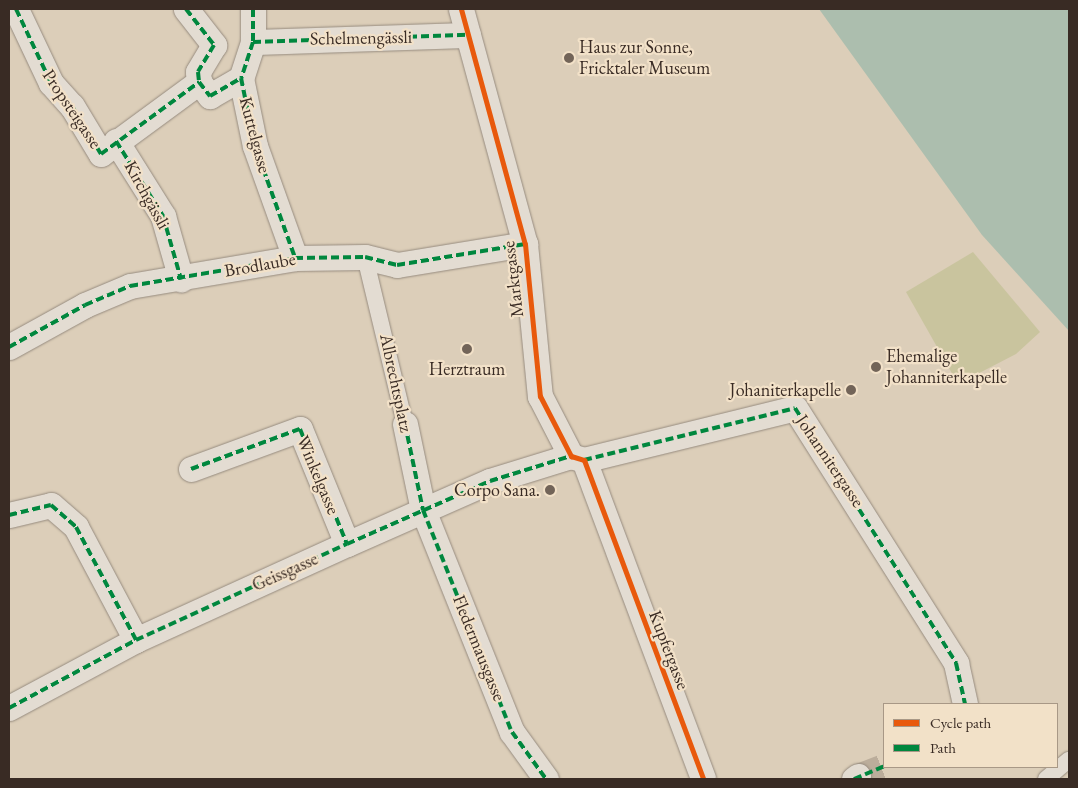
<!DOCTYPE html>
<meta charset="utf-8">
<style>
body{margin:0}
#map{position:relative;width:1078px;height:788px;overflow:hidden;background:#dcceb9;font-family:"EB Garamond",serif}
div>[style]{position:absolute}
.green>*{inset:0;background:#c9c49e}
.water>*{inset:0;background:#acbeae}
.pedestrian-tunnel>*{height:25px;margin-top:-12.5px;transform-origin:0;background:repeating-linear-gradient(90deg,#bbad9b 0 25px,transparent 0 37px)}
.roads{filter:drop-shadow(0 0 1px #968b7f) drop-shadow(0 0 1px #968b7f)}
.service>*{height:16px;margin:-8px;padding:0 8px;transform-origin:8px;border-radius:8px;background:#e3dcd2}
.pedestrian>*{height:25px;margin:-12.5px;padding:0 12.5px;transform-origin:12.5px;border-radius:12.5px;background:#e3dcd2}
.quiet>*{height:4px;margin-top:-2px;transform-origin:0;background:repeating-linear-gradient(90deg,#00873e 0 8px,transparent 0 12px)}
.cycleway>*{height:5px;margin:-2.5px;padding:0 2.5px;transform-origin:2.5px;border-radius:2.5px;background:#e8590c}
.dots>*{width:14px;height:14px;translate:-50% -50%;box-sizing:border-box;border:2px solid #f2e1c8;border-radius:50%}
span{translate:-50% -50%;white-space:nowrap;text-align:center;line-height:1.15;-webkit-text-stroke:4.5px #f2e1c8;paint-order:stroke}
.street-label{font-size:18px;color:#392b24}
.poi-label{font-size:18px;color:#392b24}
.left{translate:0 -50%;text-align:left}
.right{translate:-100% -50%;text-align:right}
.frame{position:absolute;inset:0;border:10px solid #392b24;pointer-events:none}
.legend{position:absolute;left:883px;top:703px;width:175px;height:65px;box-sizing:border-box;background:#f2e1c8;border:1px solid #a89886;margin:0;padding:6px 9px;list-style:none;font-size:15px;color:#392b24}
.legend li{display:flex;align-items:center;gap:10px;height:25px}
.legend b{width:25px;border:1px solid #a89886}
</style>
<div id="map">
<div class="green">
<div style="clip-path:polygon(973px 252px,1040px 332px,1016px 354px,958px 384px,906px 292px)"></div>
</div>
<div class="water">
<div style="clip-path:polygon(819px 9px,1069px 9px,1069px 331px,982px 235px)"></div>
</div>
<div class="pedestrian-tunnel">
<div style="left:858px;top:776px;width:28px;rotate:-21deg"></div>
</div>
<div class="roads">
<div class="service">
<div style="left:365px;top:257px;width:172px;rotate:76.5deg"></div>
<div style="left:1046px;top:779px;width:30px;rotate:-40deg"></div>
</div>
<div class="pedestrian">
<div style="left:16px;top:9px;width:82px;rotate:64.7deg"></div>
<div style="left:51px;top:83px;width:31px;rotate:48deg"></div>
<div style="left:72px;top:106px;width:56px;rotate:58.9deg"></div>
<div style="left:101px;top:154px;width:122px;rotate:-36.3deg"></div>
<div style="left:186px;top:9px;width:46px;rotate:52.1deg"></div>
<div style="left:214px;top:45px;width:31px;rotate:121deg"></div>
<div style="left:198px;top:72px;width:10px;rotate:84deg"></div>
<div style="left:199px;top:82px;width:18px;rotate:52deg"></div>
<div style="left:210px;top:96px;width:36px;rotate:-30deg"></div>
<div style="left:253px;top:9px;width:33px;rotate:90deg"></div>
<div style="left:253px;top:42px;width:38px;rotate:108deg"></div>
<div style="left:241px;top:78px;width:69px;rotate:78.4deg"></div>
<div style="left:255px;top:146px;width:119px;rotate:70.3deg"></div>
<div style="left:461px;top:9px;width:244px;rotate:74.8deg"></div>
<div style="left:525px;top:244px;width:153px;rotate:84.4deg"></div>
<div style="left:540px;top:396px;width:68px;rotate:62.7deg"></div>
<div style="left:253px;top:42px;width:215px;rotate:-1.9deg"></div>
<div style="left:116px;top:141px;width:89px;rotate:57.9deg"></div>
<div style="left:163px;top:216px;width:66px;rotate:74.1deg"></div>
<div style="left:9px;top:347px;width:87px;rotate:-28.9deg"></div>
<div style="left:85px;top:305px;width:49px;rotate:-22.9deg"></div>
<div style="left:130px;top:286px;width:167px;rotate:-9.6deg"></div>
<div style="left:295px;top:258px;width:70px;rotate:-0.8deg"></div>
<div style="left:365px;top:257px;width:33px;rotate:14deg"></div>
<div style="left:397px;top:265px;width:130px;rotate:-9.3deg"></div>
<div style="left:405px;top:424px;width:88px;rotate:78.2deg"></div>
<div style="left:423px;top:510px;width:239px;rotate:68.2deg"></div>
<div style="left:512px;top:732px;width:58px;rotate:54.1deg"></div>
<div style="left:571px;top:456px;width:14px;rotate:17deg"></div>
<div style="left:584px;top:460px;width:340px;rotate:69.5deg"></div>
<div style="left:584px;top:460px;width:217px;rotate:-13.8deg"></div>
<div style="left:795px;top:408px;width:302px;rotate:57.7deg"></div>
<div style="left:956px;top:663px;width:42px;rotate:77.6deg"></div>
<div style="left:191px;top:469px;width:116px;rotate:-20.2deg"></div>
<div style="left:300px;top:429px;width:124px;rotate:67.8deg"></div>
<div style="left:9px;top:515px;width:43px;rotate:-13.4deg"></div>
<div style="left:51px;top:505px;width:33px;rotate:41deg"></div>
<div style="left:76px;top:527px;width:128px;rotate:62deg"></div>
<div style="left:9px;top:708px;width:144px;rotate:-28.2deg"></div>
<div style="left:136px;top:640px;width:232px;rotate:-24.5deg"></div>
<div style="left:347px;top:544px;width:156px;rotate:-23.8deg"></div>
<div style="left:490px;top:481px;width:85px;rotate:-17.2deg"></div>
<div style="left:854px;top:779px;width:5px;rotate:-37deg"></div>
</div>
</div>
<div class="quiet">
<div style="left:16px;top:9px;width:82px;rotate:64.7deg"></div>
<div style="left:51px;top:83px;width:31px;rotate:48deg"></div>
<div style="left:72px;top:106px;width:56px;rotate:58.9deg"></div>
<div style="left:101px;top:154px;width:122px;rotate:-36.3deg"></div>
<div style="left:186px;top:9px;width:46px;rotate:52.1deg"></div>
<div style="left:214px;top:45px;width:31px;rotate:121deg"></div>
<div style="left:198px;top:72px;width:10px;rotate:84deg"></div>
<div style="left:199px;top:82px;width:18px;rotate:52deg"></div>
<div style="left:210px;top:96px;width:36px;rotate:-30deg"></div>
<div style="left:253px;top:9px;width:33px;rotate:90deg"></div>
<div style="left:253px;top:42px;width:38px;rotate:108deg"></div>
<div style="left:241px;top:78px;width:69px;rotate:78.4deg"></div>
<div style="left:255px;top:146px;width:119px;rotate:70.3deg"></div>
<div style="left:253px;top:42px;width:215px;rotate:-1.9deg"></div>
<div style="left:116px;top:141px;width:89px;rotate:57.9deg"></div>
<div style="left:163px;top:216px;width:66px;rotate:74.1deg"></div>
<div style="left:9px;top:347px;width:87px;rotate:-28.9deg"></div>
<div style="left:85px;top:305px;width:49px;rotate:-22.9deg"></div>
<div style="left:130px;top:286px;width:167px;rotate:-9.6deg"></div>
<div style="left:295px;top:258px;width:70px;rotate:-0.8deg"></div>
<div style="left:365px;top:257px;width:33px;rotate:14deg"></div>
<div style="left:397px;top:265px;width:130px;rotate:-9.3deg"></div>
<div style="left:405px;top:424px;width:88px;rotate:78.2deg"></div>
<div style="left:423px;top:510px;width:239px;rotate:68.2deg"></div>
<div style="left:512px;top:732px;width:58px;rotate:54.1deg"></div>
<div style="left:584px;top:460px;width:217px;rotate:-13.8deg"></div>
<div style="left:795px;top:408px;width:302px;rotate:57.7deg"></div>
<div style="left:956px;top:663px;width:42px;rotate:77.6deg"></div>
<div style="left:191px;top:469px;width:116px;rotate:-20.2deg"></div>
<div style="left:300px;top:429px;width:124px;rotate:67.8deg"></div>
<div style="left:9px;top:515px;width:43px;rotate:-13.4deg"></div>
<div style="left:51px;top:505px;width:33px;rotate:41deg"></div>
<div style="left:76px;top:527px;width:128px;rotate:62deg"></div>
<div style="left:9px;top:708px;width:144px;rotate:-28.2deg"></div>
<div style="left:136px;top:640px;width:232px;rotate:-24.5deg"></div>
<div style="left:347px;top:544px;width:156px;rotate:-23.8deg"></div>
<div style="left:490px;top:481px;width:85px;rotate:-17.2deg"></div>
<div style="left:854px;top:779px;width:33px;rotate:-23deg"></div>
</div>
<div class="cycleway">
<div style="left:461px;top:9px;width:244px;rotate:74.8deg"></div>
<div style="left:525px;top:244px;width:153px;rotate:84.4deg"></div>
<div style="left:540px;top:396px;width:68px;rotate:62.7deg"></div>
<div style="left:571px;top:456px;width:14px;rotate:17deg"></div>
<div style="left:584px;top:460px;width:340px;rotate:69.5deg"></div>
</div>
<div class="dots">
<div style="left:569px;top:58px;background:#726458"></div>
<div style="left:467px;top:349px;background:#726458"></div>
<div style="left:876px;top:367px;background:#726458"></div>
<div style="left:851px;top:390px;background:#726458"></div>
<div style="left:550px;top:490px;background:#726458"></div>
</div>
<div class="street-label">
<span style="left:361px;top:38px;rotate:-1deg">Schelmengässli</span>
<span style="left:72px;top:109px;rotate:56deg">Propsteigasse</span>
<span style="left:255px;top:135px;rotate:75deg">Kuttelgasse</span>
<span style="left:147px;top:195px;rotate:61deg">Kirchgässli</span>
<span style="left:260px;top:265px;rotate:-10deg">Brodlaube</span>
<span style="left:513px;top:279px;rotate:-97deg">Marktgasse</span>
<span style="left:396px;top:383px;rotate:78deg">Albrechtsplatz</span>
<span style="left:830px;top:461px;rotate:56deg">Johannitergasse</span>
<span style="left:318px;top:475px;rotate:67deg">Winkelgasse</span>
<span style="left:285px;top:572px;rotate:-24deg">Geissgasse</span>
<span style="left:479px;top:648px;rotate:68deg">Fledermausgasse</span>
<span style="left:669px;top:650px;rotate:69deg">Kupfergasse</span>
</div>
<div class="poi-label">
<span class="left" style="left:579px;top:58px">Haus zur Sonne,<br>Fricktaler Museum</span>
<span class="left" style="left:886px;top:367px">Ehemalige<br>Johanniterkapelle</span>
<span style="left:467px;top:369px">Herztraum</span>
<span class="right" style="left:841px;top:390px">Johaniterkapelle</span>
<span class="right" style="left:540px;top:490px">Corpo Sana.</span>
</div>
<div class="frame"></div>
<ul class="legend">
<li><b style="height:6px;background:#e8590c"></b>Cycle path</li>
<li><b style="height:6px;background:#00873e"></b>Path</li>
</ul>
</div>
